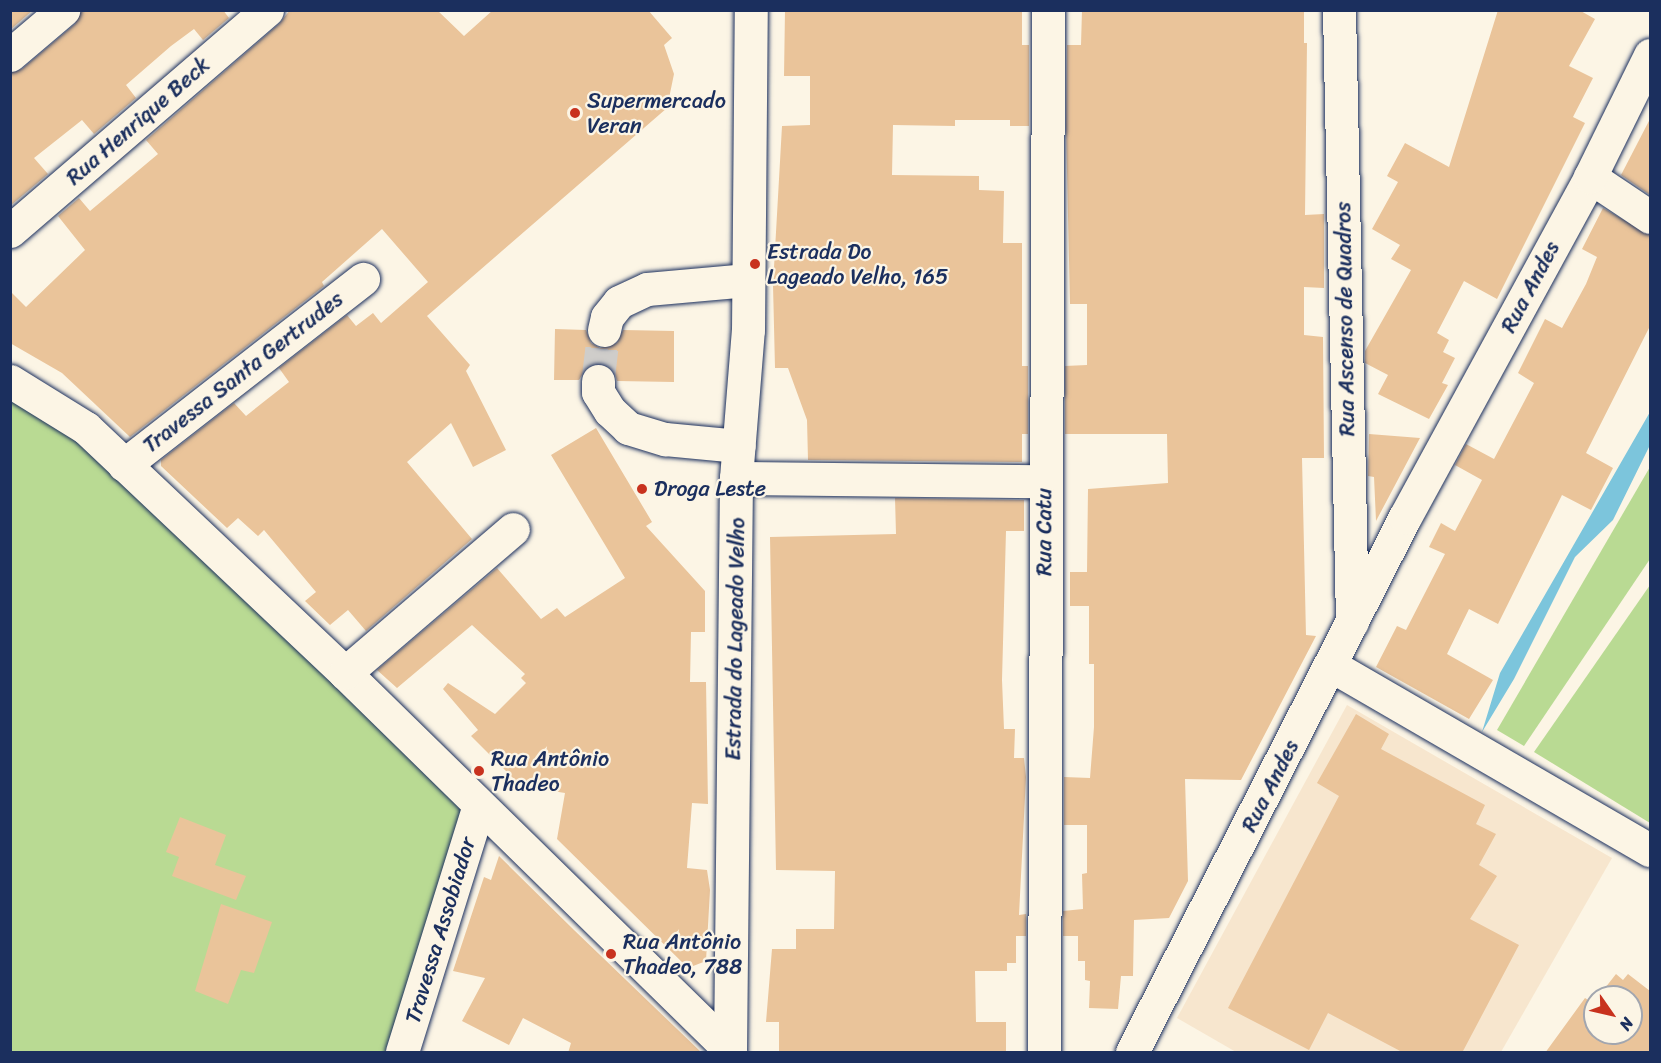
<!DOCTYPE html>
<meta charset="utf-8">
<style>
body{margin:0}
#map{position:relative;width:1661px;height:1063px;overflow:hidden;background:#fcf5e5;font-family:Sriracha,sans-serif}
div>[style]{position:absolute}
.built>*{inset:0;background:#f7e6ce}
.green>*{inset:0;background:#b9da93}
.water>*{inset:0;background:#7cc5dc}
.building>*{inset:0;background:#eac49a}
.minor-tunnel>*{height:33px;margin-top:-16.5px;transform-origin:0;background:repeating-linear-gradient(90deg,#cfcdca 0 33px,transparent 0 49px)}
.roads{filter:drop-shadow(0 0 2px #1b2f5e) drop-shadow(0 0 2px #1b2f5e)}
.minor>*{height:33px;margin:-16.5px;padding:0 16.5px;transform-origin:16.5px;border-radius:16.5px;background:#fcf5e5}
.major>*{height:33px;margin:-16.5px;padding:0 16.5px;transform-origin:16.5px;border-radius:16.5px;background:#fcf5e5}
.dots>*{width:16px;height:16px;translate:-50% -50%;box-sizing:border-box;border:3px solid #fcf5e5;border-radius:50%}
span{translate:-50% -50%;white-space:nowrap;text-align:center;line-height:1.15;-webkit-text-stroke:4.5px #fcf5e5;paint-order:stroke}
.poi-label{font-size:22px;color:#1b2f5e}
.left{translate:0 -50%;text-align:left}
.street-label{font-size:22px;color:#1b2f5e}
.frame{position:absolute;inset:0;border:12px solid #1b2f5e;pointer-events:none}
.north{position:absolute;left:1583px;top:985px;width:60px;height:60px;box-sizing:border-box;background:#fcf5e5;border:2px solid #a2a6af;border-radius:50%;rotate:124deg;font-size:16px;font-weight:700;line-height:24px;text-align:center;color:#1b2f5e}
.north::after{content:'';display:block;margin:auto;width:21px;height:27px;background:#c8321e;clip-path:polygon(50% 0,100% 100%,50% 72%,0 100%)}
</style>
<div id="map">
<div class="built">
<div style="clip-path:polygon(1347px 705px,1612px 858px,1501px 1052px,1236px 1052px,1177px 1018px)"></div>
</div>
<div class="green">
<div style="clip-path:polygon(11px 399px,81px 436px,466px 812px,385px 1052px,10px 1052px)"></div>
<div style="clip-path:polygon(1650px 467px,1650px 559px,1524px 746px,1497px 730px)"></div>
<div style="clip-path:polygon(1650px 585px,1650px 823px,1534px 752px)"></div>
</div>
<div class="water">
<div style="clip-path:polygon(1650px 412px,1650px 445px,1613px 520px,1575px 557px,1514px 679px,1482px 732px,1500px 673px)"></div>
</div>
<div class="building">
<div style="clip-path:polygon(10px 10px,33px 10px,10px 30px)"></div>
<div style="clip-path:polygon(81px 10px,223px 10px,229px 18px,203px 40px,194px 29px,171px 46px,126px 85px,136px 98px,94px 134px,82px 120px,34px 158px,48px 174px,10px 206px,10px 73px,22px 69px,75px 24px)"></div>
<div style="clip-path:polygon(290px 10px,437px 10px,464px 36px,493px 10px,648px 10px,672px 38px,664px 45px,674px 74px,667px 108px,427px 316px,470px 365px,466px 371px,506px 450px,473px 467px,451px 423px,407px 462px,472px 539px,366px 631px,348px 610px,330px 625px,305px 601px,316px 592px,264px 530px,258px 536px,238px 518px,227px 528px,161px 466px,161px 460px,234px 403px,246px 416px,266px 400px,289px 382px,279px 368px,347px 315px,356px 326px,373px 313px,381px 323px,428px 282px,382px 229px,322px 282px,324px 286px,130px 437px,62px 373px,10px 343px,10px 291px,26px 307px,85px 250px,58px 216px,79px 198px,90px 211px,158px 154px,146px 140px,279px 24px)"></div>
<div style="clip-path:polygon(785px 10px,1022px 10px,1022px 45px,1029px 45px,1029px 126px,1010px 126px,1010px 120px,955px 120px,955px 126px,893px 125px,892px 175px,979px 176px,979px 190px,1004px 191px,1003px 243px,1022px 243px,1022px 366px,1028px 366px,1028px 434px,1022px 434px,1022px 462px,808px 460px,807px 420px,788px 368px,775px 368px,773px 285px,782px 126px,810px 125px,810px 76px,784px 76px)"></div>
<div style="clip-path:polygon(1082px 10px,1304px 10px,1304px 43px,1307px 43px,1305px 215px,1324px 214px,1324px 288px,1304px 287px,1304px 335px,1323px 337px,1324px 458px,1302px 458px,1306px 635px,1316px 636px,1241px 780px,1185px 779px,1188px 881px,1169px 918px,1134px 920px,1133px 976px,1121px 976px,1118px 1009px,1089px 1008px,1090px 981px,1085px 980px,1085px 961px,1078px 961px,1078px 936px,1063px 936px,1063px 911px,1083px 909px,1082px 874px,1087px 873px,1087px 825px,1064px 825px,1064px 777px,1090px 778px,1094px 727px,1094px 664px,1089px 664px,1089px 606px,1070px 606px,1070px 572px,1087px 572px,1088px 489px,1168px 483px,1167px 434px,1065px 434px,1065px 366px,1087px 365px,1087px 304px,1070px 304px,1066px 126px,1067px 45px,1081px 45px)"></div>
<div style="clip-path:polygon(1498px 10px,1579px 10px,1595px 19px,1569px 66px,1593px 78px,1573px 117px,1585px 123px,1497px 299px,1464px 281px,1437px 333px,1449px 340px,1443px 352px,1455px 358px,1442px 383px,1448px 385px,1429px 419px,1378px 394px,1388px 375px,1365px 363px,1365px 351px,1411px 270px,1391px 259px,1400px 245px,1372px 229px,1398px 182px,1387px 176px,1405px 143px,1449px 167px)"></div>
<div style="clip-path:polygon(1650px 119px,1650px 195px,1621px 175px)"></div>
<div style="clip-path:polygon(1603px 208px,1650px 235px,1650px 326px,1586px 453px,1613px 468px,1591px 510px,1562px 495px,1498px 624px,1469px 609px,1447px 654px,1493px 680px,1469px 719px,1376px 667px,1397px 626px,1406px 630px,1445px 554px,1429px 547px,1441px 523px,1455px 531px,1482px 480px,1455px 465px,1466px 444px,1494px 459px,1534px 383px,1518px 373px,1545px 319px,1562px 328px,1586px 284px,1597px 257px,1582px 249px)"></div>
<div style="clip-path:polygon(555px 329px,586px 330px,591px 343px,600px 348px,617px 343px,623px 330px,674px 331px,674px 382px,617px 381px,614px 371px,599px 362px,588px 365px,579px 380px,554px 380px)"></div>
<div style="clip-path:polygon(596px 428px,652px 522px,646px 526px,705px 591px,705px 632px,691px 632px,690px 682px,706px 682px,708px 804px,692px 803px,687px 868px,707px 870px,710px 890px,706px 961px,688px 968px,557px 839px,565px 793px,521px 786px,471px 736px,478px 730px,443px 689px,448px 683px,495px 714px,526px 683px,521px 678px,525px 674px,472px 625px,397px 688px,377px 670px,497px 568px,541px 619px,557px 608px,565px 617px,625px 578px,551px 455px)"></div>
<div style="clip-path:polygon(1369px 434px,1420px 438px,1376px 521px,1374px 477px,1368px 476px)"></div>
<div style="clip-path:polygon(895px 498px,1024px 500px,1024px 531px,1006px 531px,1002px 680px,1004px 729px,1015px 729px,1014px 758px,1024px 758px,1026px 777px,1019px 915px,1026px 914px,1026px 936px,1016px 936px,1016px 963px,1007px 963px,1007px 971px,975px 971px,976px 1022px,1006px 1022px,1006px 1053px,779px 1053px,779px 1022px,766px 1022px,772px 949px,796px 949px,796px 929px,834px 929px,835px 871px,776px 870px,770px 537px,896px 534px)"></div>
<div style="clip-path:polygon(1356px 714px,1389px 734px,1381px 749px,1485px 805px,1476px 824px,1496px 834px,1479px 865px,1497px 876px,1470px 919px,1519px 945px,1462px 1053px,1404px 1053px,1328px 1013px,1309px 1050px,1228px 1008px,1339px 796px,1317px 783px)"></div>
<div style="clip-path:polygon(180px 817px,226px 835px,215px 865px,246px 876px,236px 900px,172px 876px,179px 857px,166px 852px)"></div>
<div style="clip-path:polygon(499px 856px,574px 930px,702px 1053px,568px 1053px,571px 1043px,523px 1018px,509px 1045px,462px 1021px,485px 978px,453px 971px,484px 877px,491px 880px)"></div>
<div style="clip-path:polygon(221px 904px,272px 922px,254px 973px,241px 970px,228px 1004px,195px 991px)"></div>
<div style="clip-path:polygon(1616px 974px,1623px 980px,1628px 974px,1650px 991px,1650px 1053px,1545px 1053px,1585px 998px,1593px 1003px,1595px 1000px,1595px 1033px,1631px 1033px,1631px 997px,1598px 997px)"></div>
</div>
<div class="minor-tunnel">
<div style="left:598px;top:381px;width:51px;rotate:-83.3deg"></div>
</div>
<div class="roads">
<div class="minor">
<div style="left:1339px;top:10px;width:612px;rotate:88.78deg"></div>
<div style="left:10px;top:55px;width:70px;rotate:-40.3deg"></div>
<div style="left:1590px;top:177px;width:72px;rotate:33.7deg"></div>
<div style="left:10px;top:231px;width:339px;rotate:-40.7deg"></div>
<div style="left:604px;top:330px;width:13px;rotate:-77deg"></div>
<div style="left:607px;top:317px;width:19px;rotate:-51deg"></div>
<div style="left:619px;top:302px;width:31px;rotate:-25deg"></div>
<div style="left:647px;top:289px;width:101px;rotate:-5.1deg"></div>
<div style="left:10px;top:381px;width:89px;rotate:31.7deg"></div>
<div style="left:86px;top:428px;width:357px;rotate:43.4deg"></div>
<div style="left:345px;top:673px;width:539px;rotate:44.4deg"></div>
<div style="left:598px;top:381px;width:11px;rotate:90deg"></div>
<div style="left:598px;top:392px;width:22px;rotate:58deg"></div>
<div style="left:610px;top:411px;width:25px;rotate:43deg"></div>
<div style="left:628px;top:428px;width:39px;rotate:17deg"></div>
<div style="left:665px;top:439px;width:74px;rotate:5.4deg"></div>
<div style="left:124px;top:465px;width:303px;rotate:-37.9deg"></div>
<div style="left:736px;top:478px;width:309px;rotate:0.6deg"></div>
<div style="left:1332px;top:666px;width:367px;rotate:30.1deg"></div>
<div style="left:345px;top:673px;width:221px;rotate:-40.6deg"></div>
<div style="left:402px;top:1052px;width:256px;rotate:-72.7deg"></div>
<div style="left:1044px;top:1052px;width:1042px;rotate:-89.78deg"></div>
<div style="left:1132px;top:1052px;width:601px;rotate:-62.97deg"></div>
<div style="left:1405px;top:517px;width:387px;rotate:-61.4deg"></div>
<div style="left:1590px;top:177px;width:136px;rotate:-63.8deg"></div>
</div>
<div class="major">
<div style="left:730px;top:1052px;width:574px;rotate:-89.4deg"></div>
<div style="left:736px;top:478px;width:148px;rotate:-85.4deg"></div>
<div style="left:748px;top:330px;width:320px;rotate:-89.5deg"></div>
</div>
</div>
<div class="dots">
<div style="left:575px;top:113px;background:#c8321e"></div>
<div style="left:755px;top:264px;background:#c8321e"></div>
<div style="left:642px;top:489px;background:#c8321e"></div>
<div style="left:479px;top:771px;background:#c8321e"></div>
<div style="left:611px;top:954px;background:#c8321e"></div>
</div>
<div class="poi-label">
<span class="left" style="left:587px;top:113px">Supermercado<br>Veran</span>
<span class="left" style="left:767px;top:264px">Estrada Do<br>Lageado Velho, 165</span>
<span class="left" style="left:654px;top:489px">Droga Leste</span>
<span class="left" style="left:491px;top:771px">Rua Antônio<br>Thadeo</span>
<span class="left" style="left:623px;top:954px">Rua Antônio<br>Thadeo, 788</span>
</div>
<div class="street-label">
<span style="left:138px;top:121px;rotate:-41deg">Rua Henrique Beck</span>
<span style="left:1530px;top:287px;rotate:-62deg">Rua Andes</span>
<span style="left:1345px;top:319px;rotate:-91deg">Rua Ascenso de Quadros</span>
<span style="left:243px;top:372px;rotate:-38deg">Travessa Santa Gertrudes</span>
<span style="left:1044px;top:532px;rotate:-90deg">Rua Catu</span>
<span style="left:735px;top:639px;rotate:-89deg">Estrada do Lageado Velho</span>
<span style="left:1270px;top:786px;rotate:-63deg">Rua Andes</span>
<span style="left:440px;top:930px;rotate:-73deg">Travessa Assobiador</span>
</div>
<div class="frame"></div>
<div class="north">N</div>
</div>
